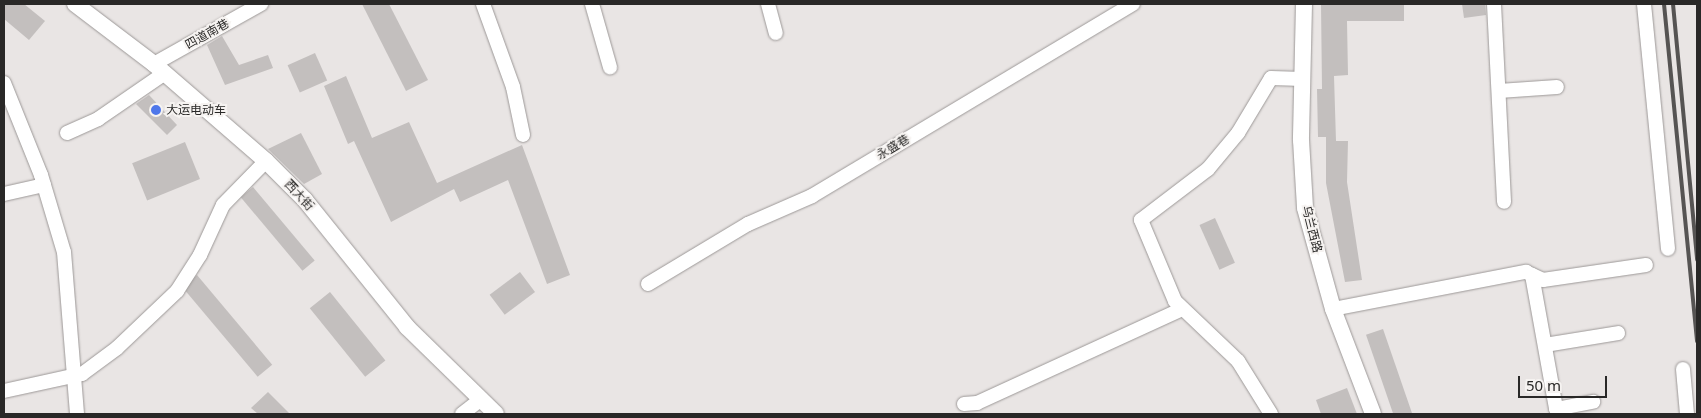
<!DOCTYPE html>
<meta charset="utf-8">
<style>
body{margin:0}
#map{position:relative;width:1701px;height:418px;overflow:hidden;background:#e9e5e4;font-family:"Noto Sans","Noto Sans SC",sans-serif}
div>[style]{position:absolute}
.building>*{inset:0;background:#c3bfbe;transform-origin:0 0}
.roads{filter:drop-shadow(0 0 1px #9c9897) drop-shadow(0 0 1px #9c9897)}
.minor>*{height:14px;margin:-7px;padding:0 7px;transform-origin:7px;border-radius:7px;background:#fff}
.major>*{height:16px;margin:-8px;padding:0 8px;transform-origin:8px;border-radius:8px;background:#fff}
.rail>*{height:4px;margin:-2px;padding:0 2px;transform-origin:2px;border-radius:2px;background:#565453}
.dots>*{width:14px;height:14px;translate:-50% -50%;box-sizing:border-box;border:2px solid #f6f3f1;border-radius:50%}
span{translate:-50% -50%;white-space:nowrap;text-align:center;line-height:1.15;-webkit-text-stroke:4px #f6f3f1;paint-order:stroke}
.street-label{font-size:12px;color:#292827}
.poi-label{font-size:12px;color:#292827}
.left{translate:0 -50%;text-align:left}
.frame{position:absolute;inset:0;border:5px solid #292827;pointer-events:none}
.scale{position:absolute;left:1518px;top:376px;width:89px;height:22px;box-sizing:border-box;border:2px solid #292827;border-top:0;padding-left:6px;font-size:15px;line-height:18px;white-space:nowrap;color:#292827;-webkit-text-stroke:4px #f6f3f1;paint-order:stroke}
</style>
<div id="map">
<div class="building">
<div style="clip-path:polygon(4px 4px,24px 4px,45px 21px,29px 40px,4px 19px)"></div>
<div style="clip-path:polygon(362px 4px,389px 4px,428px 80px,406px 91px)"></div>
<div style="clip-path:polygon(1321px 4px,1404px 4px,1404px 21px,1347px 21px,1348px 75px,1334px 76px,1336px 141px,1348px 141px,1347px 182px,1362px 280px,1345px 282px,1326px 183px,1326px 137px,1318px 137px,1317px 89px,1322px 89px)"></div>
<div style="clip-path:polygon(1462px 4px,1485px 4px,1486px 15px,1464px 18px)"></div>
<div style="clip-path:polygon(222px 36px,239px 65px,268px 55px,273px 68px,225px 85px,207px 45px)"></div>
<div style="left:315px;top:53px;width:30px;height:30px;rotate:66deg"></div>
<div style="clip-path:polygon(346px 76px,372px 138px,409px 122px,437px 183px,522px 145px,570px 275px,547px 284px,508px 180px,460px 202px,454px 189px,391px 222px,354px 141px,348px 144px,324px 86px)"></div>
<div style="clip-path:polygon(149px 95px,177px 125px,167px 135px,136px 104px)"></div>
<div style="clip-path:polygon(301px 133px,322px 174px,304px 184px,268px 149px)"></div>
<div style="left:185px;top:142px;width:40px;height:57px;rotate:68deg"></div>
<div style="left:253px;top:187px;width:96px;height:16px;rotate:50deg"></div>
<div style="left:1215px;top:218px;width:49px;height:17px;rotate:66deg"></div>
<div style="left:520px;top:272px;width:25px;height:38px;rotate:53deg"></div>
<div style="left:197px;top:275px;width:117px;height:19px;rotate:50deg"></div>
<div style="left:330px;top:292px;width:88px;height:26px;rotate:51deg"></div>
<div style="left:1383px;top:329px;width:90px;height:18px;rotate:71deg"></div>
<div style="clip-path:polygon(1347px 388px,1357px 414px,1321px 414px,1316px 400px)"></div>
<div style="clip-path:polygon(268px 392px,290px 414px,258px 414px,251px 408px)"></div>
</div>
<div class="roads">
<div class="minor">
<div style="left:483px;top:4px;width:88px;rotate:70.1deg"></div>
<div style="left:513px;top:87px;width:49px;rotate:78.2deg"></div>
<div style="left:592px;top:4px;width:66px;rotate:74.1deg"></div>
<div style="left:768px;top:4px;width:30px;rotate:75deg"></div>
<div style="left:1494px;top:4px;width:198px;rotate:87.1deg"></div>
<div style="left:1644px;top:4px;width:246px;rotate:84.4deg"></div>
<div style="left:154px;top:64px;width:123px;rotate:-29.3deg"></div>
<div style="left:4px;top:83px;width:99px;rotate:68.1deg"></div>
<div style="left:41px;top:175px;width:80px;rotate:73.4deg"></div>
<div style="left:64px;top:252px;width:163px;rotate:85.4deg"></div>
<div style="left:1499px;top:91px;width:58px;rotate:-3.9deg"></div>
<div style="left:67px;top:133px;width:34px;rotate:-24deg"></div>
<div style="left:98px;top:119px;width:81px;rotate:-34.5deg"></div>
<div style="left:4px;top:194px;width:41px;rotate:-12.7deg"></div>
<div style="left:1532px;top:275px;width:136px;rotate:79.8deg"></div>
<div style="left:1556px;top:409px;width:38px;rotate:-11deg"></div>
<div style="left:648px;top:284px;width:117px;rotate:-31deg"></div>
<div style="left:748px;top:224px;width:70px;rotate:-23.6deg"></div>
<div style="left:812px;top:196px;width:374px;rotate:-30.9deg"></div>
<div style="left:1333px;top:309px;width:197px;rotate:-10.9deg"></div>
<div style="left:1526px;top:272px;width:19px;rotate:25deg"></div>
<div style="left:1543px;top:280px;width:104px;rotate:-8.3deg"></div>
<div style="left:1545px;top:345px;width:74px;rotate:-9.3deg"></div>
<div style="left:1683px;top:369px;width:45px;rotate:84.9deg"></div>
<div style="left:4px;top:391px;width:80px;rotate:-12.3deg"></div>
<div style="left:82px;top:374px;width:44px;rotate:-36.6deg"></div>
<div style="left:117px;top:348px;width:83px;rotate:-43.5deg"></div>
<div style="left:177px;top:291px;width:43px;rotate:-57.4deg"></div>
<div style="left:200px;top:255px;width:55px;rotate:-65.3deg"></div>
<div style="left:223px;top:205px;width:62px;rotate:-45.7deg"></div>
<div style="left:964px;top:404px;width:13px;rotate:-4deg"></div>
<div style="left:977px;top:403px;width:226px;rotate:-24.6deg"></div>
<div style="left:462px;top:414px;width:24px;rotate:-38deg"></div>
<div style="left:1271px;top:414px;width:62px;rotate:-121.9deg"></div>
<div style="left:1238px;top:361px;width:87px;rotate:-136.4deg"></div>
<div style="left:1175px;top:301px;width:88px;rotate:-112.8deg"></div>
<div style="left:1141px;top:220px;width:84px;rotate:-37.3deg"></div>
<div style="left:1208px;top:169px;width:47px;rotate:-50.2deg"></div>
<div style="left:1238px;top:133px;width:64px;rotate:-59deg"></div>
<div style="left:1271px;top:78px;width:32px;rotate:2deg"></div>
</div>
<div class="major">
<div style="left:75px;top:4px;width:99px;rotate:37.2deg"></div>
<div style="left:154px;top:64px;width:148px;rotate:40.9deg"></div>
<div style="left:266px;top:161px;width:55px;rotate:45deg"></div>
<div style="left:305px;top:200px;width:163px;rotate:51.2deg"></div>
<div style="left:407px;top:327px;width:124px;rotate:44.3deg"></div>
<div style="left:1304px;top:4px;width:136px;rotate:91.3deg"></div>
<div style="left:1301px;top:140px;width:68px;rotate:86.6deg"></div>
<div style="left:1305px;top:208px;width:105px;rotate:74.5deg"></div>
<div style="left:1333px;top:309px;width:112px;rotate:69.1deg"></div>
</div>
</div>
<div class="rail">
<div style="left:1664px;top:4px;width:339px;rotate:84.4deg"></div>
<div style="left:1673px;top:4px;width:257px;rotate:84.6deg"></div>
</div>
<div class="dots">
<div style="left:156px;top:110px;background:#4e77ea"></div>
</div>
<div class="street-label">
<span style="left:207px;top:34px;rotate:-29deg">四道南巷</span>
<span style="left:893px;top:147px;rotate:-31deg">永盛巷</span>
<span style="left:299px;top:195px;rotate:47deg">西大街</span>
<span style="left:1312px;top:229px;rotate:76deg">乌兰西路</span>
</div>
<div class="poi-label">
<span class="left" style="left:166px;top:110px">大运电动车</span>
</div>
<div class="frame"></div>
<div class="scale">50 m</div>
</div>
